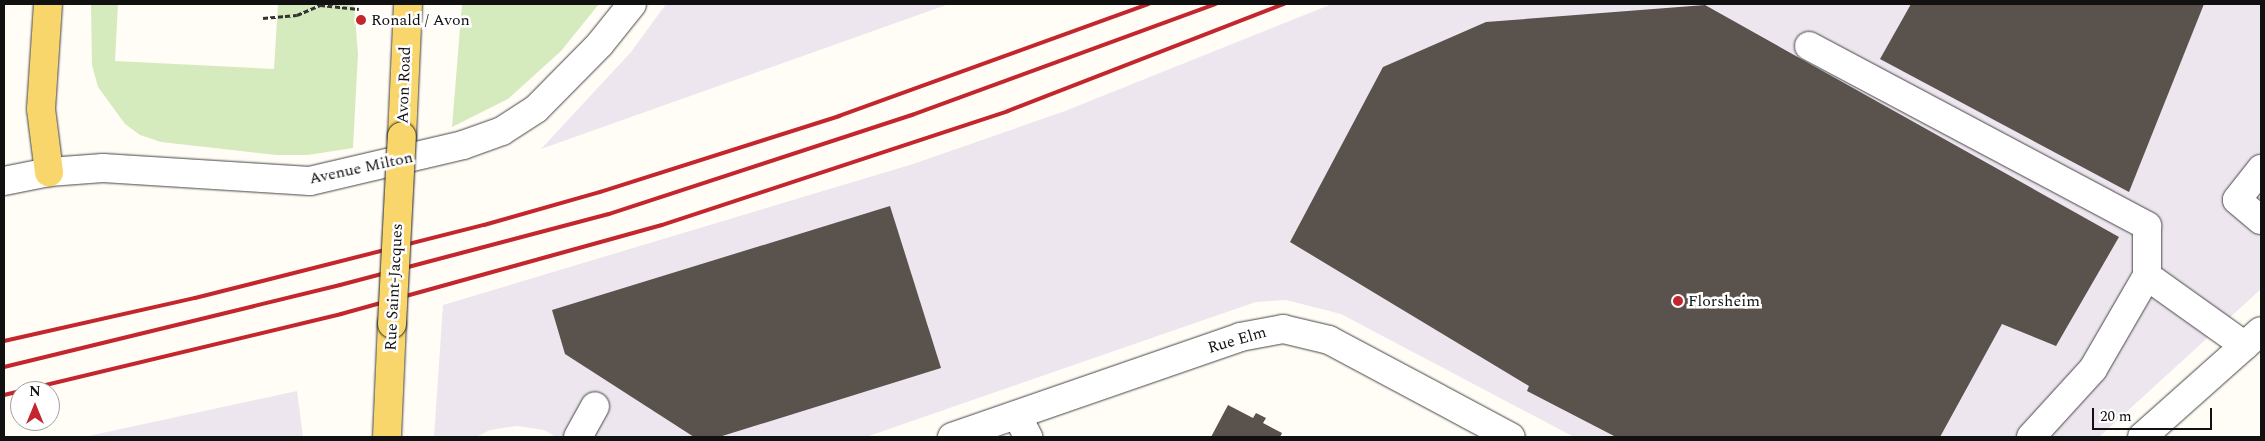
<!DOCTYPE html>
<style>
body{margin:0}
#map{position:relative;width:2265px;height:441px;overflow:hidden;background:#fffdf5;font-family:Spectral,serif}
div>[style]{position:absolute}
.industrial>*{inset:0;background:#eee6ef}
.green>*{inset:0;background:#d5ebbd}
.building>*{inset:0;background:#5a524d}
.path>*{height:3px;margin-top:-1.5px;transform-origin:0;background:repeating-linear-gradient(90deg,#333 0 5px,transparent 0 7.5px)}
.roads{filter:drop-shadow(0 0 1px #444) drop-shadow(0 0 1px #444)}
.minor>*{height:28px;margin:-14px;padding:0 14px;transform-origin:14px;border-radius:14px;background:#fff}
.major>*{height:28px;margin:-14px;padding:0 14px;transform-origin:14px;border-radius:14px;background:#f9d66b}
.rail>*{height:4px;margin:-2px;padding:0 2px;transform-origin:2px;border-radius:2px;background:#c4262e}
.bridges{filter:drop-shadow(0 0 1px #222) drop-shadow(0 0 1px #222)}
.major-bridge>*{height:28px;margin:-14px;padding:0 14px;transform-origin:14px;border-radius:14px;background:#f9d66b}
.dots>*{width:14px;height:14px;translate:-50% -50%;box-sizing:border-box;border:2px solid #fff;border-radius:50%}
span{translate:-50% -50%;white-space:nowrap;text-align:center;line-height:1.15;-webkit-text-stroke:5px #fff;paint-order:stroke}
.poi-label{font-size:16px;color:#111}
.left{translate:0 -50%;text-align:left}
.street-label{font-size:16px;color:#111}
.frame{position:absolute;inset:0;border:5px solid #111;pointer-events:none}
.north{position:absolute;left:10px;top:381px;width:50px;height:50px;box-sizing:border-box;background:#fff;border:1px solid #a0a0a0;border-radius:50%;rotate:0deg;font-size:14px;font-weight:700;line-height:20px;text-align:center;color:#111}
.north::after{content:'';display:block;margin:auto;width:18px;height:22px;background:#c4262e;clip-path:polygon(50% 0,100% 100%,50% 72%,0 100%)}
.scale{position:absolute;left:2092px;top:408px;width:120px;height:22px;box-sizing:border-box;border:2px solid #111;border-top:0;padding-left:6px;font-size:15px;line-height:18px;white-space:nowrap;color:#111;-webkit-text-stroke:4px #fff;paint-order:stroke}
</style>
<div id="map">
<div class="industrial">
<div style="clip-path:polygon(666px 4px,949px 4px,541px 149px,631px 52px)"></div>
<div style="clip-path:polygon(1332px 4px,2261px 4px,2261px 289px,2099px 437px,1574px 437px,1341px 314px,1286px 300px,1256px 302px,1221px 314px,866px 437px,556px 437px,544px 430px,517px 426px,490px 430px,476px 437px,434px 437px,443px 305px,913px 164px,1065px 111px)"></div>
<div style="clip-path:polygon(297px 391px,303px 437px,84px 437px)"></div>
</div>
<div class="green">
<div style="clip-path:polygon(91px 4px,118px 4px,115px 61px,274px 69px,278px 4px,354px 4px,358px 54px,353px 148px,308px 155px,276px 155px,161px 142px,140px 135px,125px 124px,98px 87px,92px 65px)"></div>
<div style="clip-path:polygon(462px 4px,599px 4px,561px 51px,508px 99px,452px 127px)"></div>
</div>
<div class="building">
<div style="clip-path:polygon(1911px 4px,2204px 4px,2129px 192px,1880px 59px)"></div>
<div style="clip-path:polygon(1705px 5px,2119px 237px,2056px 346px,2002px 324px,1940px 437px,1616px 437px,1527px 391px,1529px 386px,1290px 242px,1383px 67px,1486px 22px)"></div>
<div style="clip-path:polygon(890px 206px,941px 368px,719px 437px,694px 437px,565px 354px,552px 310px)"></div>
<div style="clip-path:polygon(1228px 405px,1253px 418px,1256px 413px,1266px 418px,1263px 423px,1282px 433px,1280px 437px,1211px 437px)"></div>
</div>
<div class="path">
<div style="left:263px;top:18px;width:34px;rotate:-5deg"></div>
<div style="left:297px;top:15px;width:25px;rotate:-23deg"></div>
<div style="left:320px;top:5px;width:39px;rotate:6deg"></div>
</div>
<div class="roads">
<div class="minor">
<div style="left:1809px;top:46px;width:383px;rotate:28deg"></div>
<div style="left:2147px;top:226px;width:50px;rotate:90deg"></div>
<div style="left:2261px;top:169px;width:39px;rotate:128deg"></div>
<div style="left:2237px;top:200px;width:31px;rotate:40deg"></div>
<div style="left:4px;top:181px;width:46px;rotate:-11.3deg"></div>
<div style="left:49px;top:172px;width:54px;rotate:-4.2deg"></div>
<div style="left:103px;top:168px;width:207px;rotate:3.6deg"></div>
<div style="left:310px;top:181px;width:157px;rotate:-13.2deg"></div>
<div style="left:463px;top:145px;width:41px;rotate:-19.7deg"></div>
<div style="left:502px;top:131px;width:40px;rotate:-32.9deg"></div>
<div style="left:536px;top:109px;width:91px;rotate:-45.4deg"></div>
<div style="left:600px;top:44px;width:51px;rotate:-51.3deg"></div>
<div style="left:1017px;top:415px;width:25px;rotate:63deg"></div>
<div style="left:578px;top:437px;width:35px;rotate:-61deg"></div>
<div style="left:952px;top:437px;width:305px;rotate:-19.1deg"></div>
<div style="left:1240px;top:337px;width:44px;rotate:-10.5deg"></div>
<div style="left:1283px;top:329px;width:47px;rotate:13.4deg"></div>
<div style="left:1329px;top:340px;width:206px;rotate:28.1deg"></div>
<div style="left:2031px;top:437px;width:92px;rotate:-47.6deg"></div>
<div style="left:2093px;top:369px;width:108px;rotate:-59.9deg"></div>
<div style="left:2147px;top:276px;width:120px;rotate:35.5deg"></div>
<div style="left:2142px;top:437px;width:159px;rotate:-41.7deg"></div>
</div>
<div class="major">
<div style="left:48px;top:4px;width:105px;rotate:93.8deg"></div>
<div style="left:41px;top:109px;width:64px;rotate:82.8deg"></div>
<div style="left:402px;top:136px;width:132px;rotate:-87.4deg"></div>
<div style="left:387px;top:437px;width:113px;rotate:-87.5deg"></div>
</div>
</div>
<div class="rail">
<div style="left:4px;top:341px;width:196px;rotate:-12.7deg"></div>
<div style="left:195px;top:298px;width:298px;rotate:-14.2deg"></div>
<div style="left:484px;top:225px;width:121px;rotate:-15.9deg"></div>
<div style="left:600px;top:192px;width:251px;rotate:-17.6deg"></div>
<div style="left:839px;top:116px;width:329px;rotate:-19.9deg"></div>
<div style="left:4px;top:367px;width:346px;rotate:-13.7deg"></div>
<div style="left:340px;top:285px;width:278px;rotate:-14.8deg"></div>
<div style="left:609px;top:214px;width:319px;rotate:-18.1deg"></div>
<div style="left:912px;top:115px;width:323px;rotate:-20.1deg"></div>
<div style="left:4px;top:395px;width:347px;rotate:-13.5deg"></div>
<div style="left:341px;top:314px;width:333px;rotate:-15.5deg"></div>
<div style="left:662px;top:225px;width:364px;rotate:-18.2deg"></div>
<div style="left:1008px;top:111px;width:296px;rotate:-21.2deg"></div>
</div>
<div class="bridges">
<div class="major-bridge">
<div style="left:392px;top:324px;width:188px;rotate:-87deg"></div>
</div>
</div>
<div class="dots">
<div style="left:361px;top:20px;background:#c4262e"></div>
<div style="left:1678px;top:301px;background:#c4262e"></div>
</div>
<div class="poi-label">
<span class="left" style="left:371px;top:20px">Ronald / Avon</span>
<span class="left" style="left:1688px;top:301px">Florsheim</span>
</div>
<div class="street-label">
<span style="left:404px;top:85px;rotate:-88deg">Avon Road</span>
<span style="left:361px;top:168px;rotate:-12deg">Avenue Milton</span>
<span style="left:394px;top:287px;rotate:-87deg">Rue Saint-Jacques</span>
<span style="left:1237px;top:340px;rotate:-16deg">Rue Elm</span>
</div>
<div class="frame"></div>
<div class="north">N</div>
<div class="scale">20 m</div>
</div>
